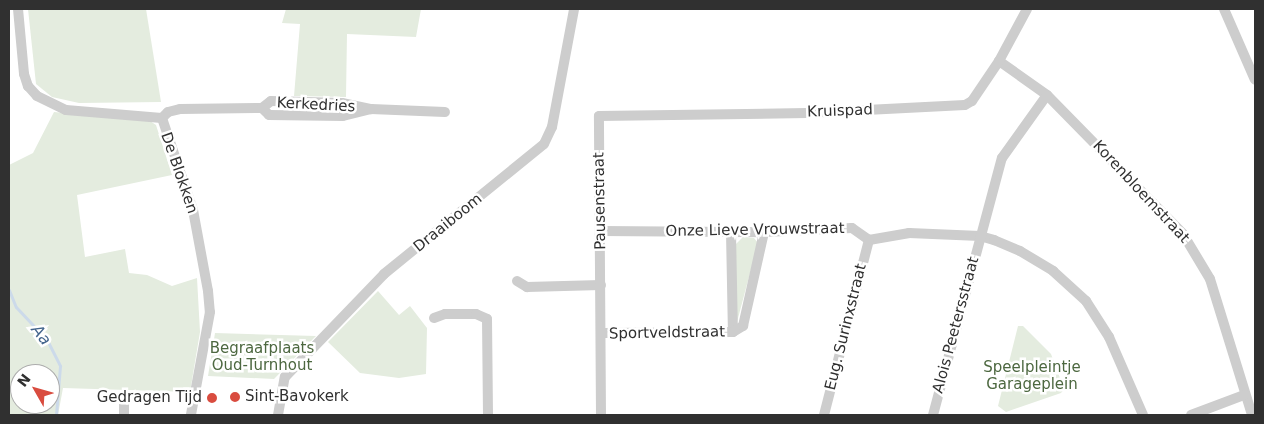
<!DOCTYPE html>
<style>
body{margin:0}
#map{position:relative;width:1264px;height:424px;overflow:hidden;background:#fff;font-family:"DejaVu Sans",sans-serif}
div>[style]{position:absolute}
.green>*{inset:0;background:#e4ecdf}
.stream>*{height:3px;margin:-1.5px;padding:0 1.5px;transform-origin:1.5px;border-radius:1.5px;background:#ccdaea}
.minor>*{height:10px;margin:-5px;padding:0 5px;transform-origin:5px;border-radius:5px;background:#cdcdcd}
.dots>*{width:14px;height:14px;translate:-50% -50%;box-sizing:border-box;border:2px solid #fff;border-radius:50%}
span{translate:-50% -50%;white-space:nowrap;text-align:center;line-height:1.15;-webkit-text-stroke:5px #fff;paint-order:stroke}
.street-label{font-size:15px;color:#303030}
.park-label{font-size:15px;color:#4d6840}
.poi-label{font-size:15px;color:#303030}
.left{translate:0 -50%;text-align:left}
.right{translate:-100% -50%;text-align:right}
.water-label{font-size:16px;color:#43648c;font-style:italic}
.frame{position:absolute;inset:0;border:10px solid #303030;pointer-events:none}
.north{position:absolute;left:10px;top:364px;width:50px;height:50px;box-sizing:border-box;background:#fff;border:1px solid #acacac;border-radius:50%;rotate:308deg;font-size:14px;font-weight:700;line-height:20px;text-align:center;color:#303030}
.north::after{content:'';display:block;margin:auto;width:18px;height:22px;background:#d94c3f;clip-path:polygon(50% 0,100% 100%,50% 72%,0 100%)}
</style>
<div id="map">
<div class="green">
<div style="clip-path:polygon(28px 9px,146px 9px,161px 102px,79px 103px,52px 97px,36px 84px)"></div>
<div style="clip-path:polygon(286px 9px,421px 9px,416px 37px,347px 34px,346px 97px,294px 96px,300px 24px,282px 23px)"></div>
<div style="clip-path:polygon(evenodd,54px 112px,150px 121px,156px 125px,172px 175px,77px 195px,85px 257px,125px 249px,129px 273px,147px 275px,172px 286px,197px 278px,200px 332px,190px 392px,63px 388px,58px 415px,9px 415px,9px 165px,33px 153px,54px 112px,20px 374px,50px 374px,50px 404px,20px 404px,20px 374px)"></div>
<div style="clip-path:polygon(743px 237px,754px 238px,758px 243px,737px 322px,735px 245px)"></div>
<div style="clip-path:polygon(378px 291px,399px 315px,410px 306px,427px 328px,426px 374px,399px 378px,360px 373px,328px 342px)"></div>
<div style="clip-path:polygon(1018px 326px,1023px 326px,1051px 354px,1064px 389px,1061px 393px,1006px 412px,998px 406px)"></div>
<div style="clip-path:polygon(215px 333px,316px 336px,274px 379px,208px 376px)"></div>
</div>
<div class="stream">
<div style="left:9px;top:290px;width:18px;rotate:68deg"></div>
<div style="left:16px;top:307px;width:45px;rotate:46.8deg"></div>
<div style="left:47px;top:340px;width:29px;rotate:63deg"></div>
<div style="left:60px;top:366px;width:49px;rotate:94.7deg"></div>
</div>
<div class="minor">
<div style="left:18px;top:9px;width:65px;rotate:84.7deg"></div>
<div style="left:24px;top:74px;width:13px;rotate:72deg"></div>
<div style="left:28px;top:86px;width:13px;rotate:48deg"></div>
<div style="left:37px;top:96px;width:32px;rotate:26deg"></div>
<div style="left:66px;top:110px;width:96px;rotate:4.8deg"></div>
<div style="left:1224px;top:9px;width:77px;rotate:66.4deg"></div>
<div style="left:999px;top:61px;width:59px;rotate:35.3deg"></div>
<div style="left:1047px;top:95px;width:194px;rotate:45.6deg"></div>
<div style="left:1183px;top:234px;width:52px;rotate:59deg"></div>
<div style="left:1210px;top:279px;width:142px;rotate:72.8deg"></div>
<div style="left:262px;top:108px;width:11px;rotate:-38deg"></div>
<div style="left:271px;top:101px;width:71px;rotate:1.6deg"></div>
<div style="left:342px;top:103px;width:30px;rotate:12deg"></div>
<div style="left:371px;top:109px;width:74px;rotate:2.3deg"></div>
<div style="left:162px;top:118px;width:97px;rotate:71.4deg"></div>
<div style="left:193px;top:210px;width:82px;rotate:79.5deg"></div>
<div style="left:208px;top:291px;width:21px;rotate:85deg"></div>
<div style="left:210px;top:312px;width:105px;rotate:100.5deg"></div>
<div style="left:162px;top:118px;width:8px;rotate:-45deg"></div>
<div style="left:168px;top:112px;width:12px;rotate:-14deg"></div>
<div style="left:180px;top:109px;width:82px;rotate:-0.7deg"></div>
<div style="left:262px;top:108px;width:10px;rotate:45deg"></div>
<div style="left:269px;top:115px;width:74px;rotate:0.8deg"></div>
<div style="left:343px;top:116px;width:29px;rotate:-14deg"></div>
<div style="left:601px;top:231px;width:163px;rotate:0.4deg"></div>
<div style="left:764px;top:232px;width:88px;rotate:-2.6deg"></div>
<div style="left:852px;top:228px;width:21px;rotate:35deg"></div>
<div style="left:869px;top:240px;width:41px;rotate:-9.9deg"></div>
<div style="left:909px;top:233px;width:71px;rotate:2.4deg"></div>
<div style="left:980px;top:236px;width:15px;rotate:16deg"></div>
<div style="left:994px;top:240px;width:28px;rotate:23deg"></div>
<div style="left:1020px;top:251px;width:39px;rotate:31deg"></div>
<div style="left:1053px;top:271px;width:45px;rotate:42.3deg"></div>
<div style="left:1086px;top:301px;width:43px;rotate:57.4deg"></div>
<div style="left:1109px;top:337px;width:85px;rotate:66.4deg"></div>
<div style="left:731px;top:232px;width:100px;rotate:88.9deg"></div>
<div style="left:517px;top:281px;width:12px;rotate:31deg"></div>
<div style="left:527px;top:287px;width:74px;rotate:-1.5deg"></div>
<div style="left:434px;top:318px;width:12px;rotate:-20deg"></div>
<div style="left:445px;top:314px;width:31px"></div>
<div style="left:476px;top:314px;width:12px;rotate:24deg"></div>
<div style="left:487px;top:319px;width:96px;rotate:89.4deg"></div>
<div style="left:602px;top:333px;width:131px;rotate:-0.4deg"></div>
<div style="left:733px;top:332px;width:12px;rotate:-31deg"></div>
<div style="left:743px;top:326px;width:96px;rotate:-77.4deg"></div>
<div style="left:124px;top:415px;width:12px;rotate:-90deg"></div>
<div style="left:278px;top:415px;width:39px;rotate:-80deg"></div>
<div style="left:285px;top:377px;width:143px;rotate:-46.1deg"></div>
<div style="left:384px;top:274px;width:206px;rotate:-39.1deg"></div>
<div style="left:544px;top:144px;width:19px;rotate:-65deg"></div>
<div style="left:552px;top:127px;width:120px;rotate:-79.4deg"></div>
<div style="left:601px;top:415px;width:299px;rotate:-90.4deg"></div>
<div style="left:599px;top:116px;width:208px;rotate:-0.8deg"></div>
<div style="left:807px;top:113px;width:158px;rotate:-2.9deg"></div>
<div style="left:965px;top:105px;width:8px;rotate:-30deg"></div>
<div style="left:972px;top:101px;width:48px;rotate:-56deg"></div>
<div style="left:999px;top:61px;width:59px;rotate:-61.7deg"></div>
<div style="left:824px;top:415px;width:181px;rotate:-75.6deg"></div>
<div style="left:933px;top:415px;width:266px;rotate:-75deg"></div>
<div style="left:1002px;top:158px;width:77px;rotate:-54.5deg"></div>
<div style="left:1191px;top:415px;width:57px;rotate:-20.7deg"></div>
</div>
<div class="dots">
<div style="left:235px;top:397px;background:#d94c3f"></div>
<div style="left:212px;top:398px;background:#d94c3f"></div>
</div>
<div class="street-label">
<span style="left:316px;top:105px;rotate:3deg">Kerkedries</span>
<span style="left:840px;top:111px;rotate:-2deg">Kruispad</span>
<span style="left:179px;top:173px;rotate:71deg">De Blokken</span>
<span style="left:1141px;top:192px;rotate:47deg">Korenbloemstraat</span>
<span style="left:600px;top:201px;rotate:-91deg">Pausenstraat</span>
<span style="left:448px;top:223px;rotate:-39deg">Draaiboom</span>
<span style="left:755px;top:230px;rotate:-1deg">Onze Lieve Vrouwstraat</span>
<span style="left:956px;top:325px;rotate:-75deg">Alois Peetersstraat</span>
<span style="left:846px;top:327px;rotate:-76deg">Eug. Surinxstraat</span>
<span style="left:667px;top:333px;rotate:-1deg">Sportveldstraat</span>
</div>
<div class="park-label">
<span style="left:262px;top:357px">Begraafplaats<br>Oud-Turnhout</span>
<span style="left:1032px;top:376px">Speelpleintje<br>Garageplein</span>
</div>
<div class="poi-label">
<span class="left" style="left:245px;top:397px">Sint-Bavokerk</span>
<span class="right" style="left:202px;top:398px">Gedragen Tijd</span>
</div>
<div class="water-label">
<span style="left:41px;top:335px;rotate:52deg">Aa</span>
</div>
<div class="frame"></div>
<div class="north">N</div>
</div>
